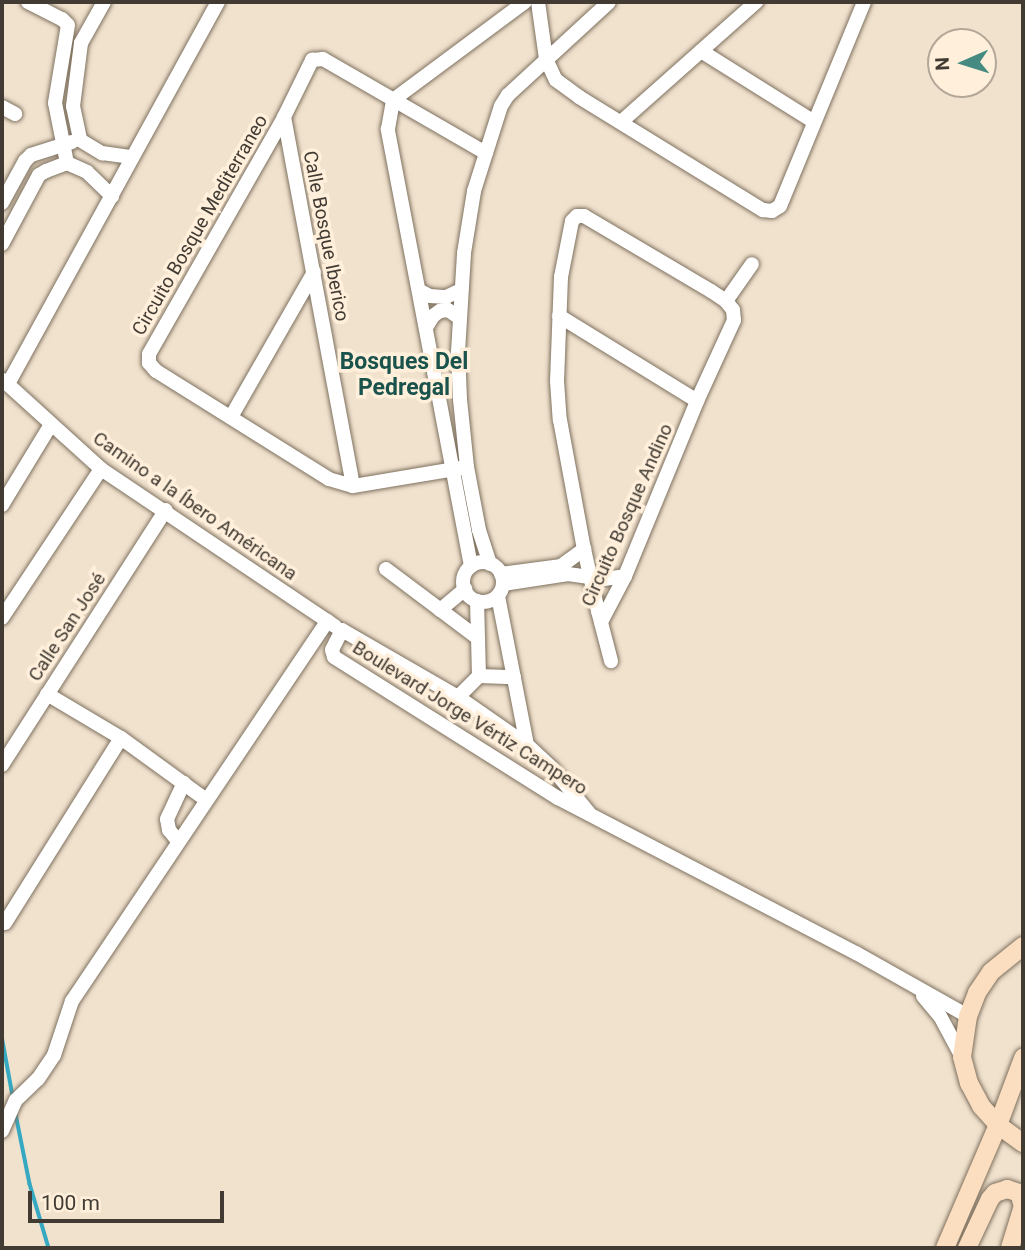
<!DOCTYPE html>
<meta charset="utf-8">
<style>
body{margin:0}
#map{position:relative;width:1025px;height:1250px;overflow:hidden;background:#f1e2ce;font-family:Roboto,sans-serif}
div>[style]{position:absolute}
.stream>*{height:3.5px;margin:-1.75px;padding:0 1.75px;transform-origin:1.75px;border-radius:1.75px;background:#36a8c1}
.roads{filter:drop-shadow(0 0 2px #7e715f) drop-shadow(0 0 2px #7e715f)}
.minor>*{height:14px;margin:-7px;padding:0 7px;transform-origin:7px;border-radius:7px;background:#fff}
.minor>.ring{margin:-7px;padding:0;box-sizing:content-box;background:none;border:14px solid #fff;border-radius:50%}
.major>*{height:18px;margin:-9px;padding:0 9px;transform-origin:9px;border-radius:9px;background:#fbddbf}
span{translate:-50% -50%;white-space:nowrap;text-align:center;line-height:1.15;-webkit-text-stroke:7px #ffefdb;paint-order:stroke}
.street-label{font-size:19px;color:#413b33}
.quarter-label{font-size:23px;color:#19534c;font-weight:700}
.frame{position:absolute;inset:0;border:4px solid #413b33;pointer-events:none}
.north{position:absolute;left:927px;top:28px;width:70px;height:70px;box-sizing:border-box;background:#ffefdb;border:2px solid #b3a798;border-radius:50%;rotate:267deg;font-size:19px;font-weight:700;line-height:28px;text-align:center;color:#413b33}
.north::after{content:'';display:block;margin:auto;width:24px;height:32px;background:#468b82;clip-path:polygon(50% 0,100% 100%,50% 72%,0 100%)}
.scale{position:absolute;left:28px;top:1191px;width:196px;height:32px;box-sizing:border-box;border:4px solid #413b33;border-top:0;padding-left:9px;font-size:21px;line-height:24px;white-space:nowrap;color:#413b33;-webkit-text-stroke:5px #ffefdb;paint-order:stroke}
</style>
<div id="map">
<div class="stream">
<div style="left:2px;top:1036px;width:61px;rotate:79.6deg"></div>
<div style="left:16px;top:1114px;width:71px;rotate:78.7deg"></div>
<div style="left:30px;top:1184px;width:67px;rotate:73.5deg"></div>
</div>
<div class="roads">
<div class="minor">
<div style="left:28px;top:2px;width:38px;rotate:27deg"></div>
<div style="left:62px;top:19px;width:8px;rotate:45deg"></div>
<div style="left:68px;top:25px;width:79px;rotate:99.5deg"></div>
<div style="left:55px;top:103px;width:61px;rotate:78.7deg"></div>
<div style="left:104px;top:2px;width:47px;rotate:119.3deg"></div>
<div style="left:81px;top:43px;width:64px;rotate:97.2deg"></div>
<div style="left:73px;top:106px;width:35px;rotate:78deg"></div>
<div style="left:80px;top:140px;width:26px;rotate:31deg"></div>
<div style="left:102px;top:153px;width:30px;rotate:8deg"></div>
<div style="left:538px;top:2px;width:58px;rotate:82deg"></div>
<div style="left:546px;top:59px;width:23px;rotate:65deg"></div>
<div style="left:556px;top:80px;width:29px;rotate:36deg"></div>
<div style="left:579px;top:97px;width:216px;rotate:31.6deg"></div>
<div style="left:763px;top:210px;width:9px;rotate:6deg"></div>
<div style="left:772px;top:211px;width:9px;rotate:-32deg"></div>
<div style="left:780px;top:206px;width:221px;rotate:-67.6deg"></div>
<div style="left:701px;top:51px;width:133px;rotate:32.1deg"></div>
<div style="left:2px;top:107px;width:15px;rotate:28deg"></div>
<div style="left:284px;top:117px;width:375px;rotate:79.4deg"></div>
<div style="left:621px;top:122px;width:181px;rotate:-41.6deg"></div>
<div style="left:2px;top:203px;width:48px;rotate:-61.3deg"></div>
<div style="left:25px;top:161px;width:8px;rotate:-45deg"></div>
<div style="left:31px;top:155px;width:43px;rotate:-17.6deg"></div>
<div style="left:2px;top:244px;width:78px;rotate:-61.8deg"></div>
<div style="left:39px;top:175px;width:8px;rotate:-30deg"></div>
<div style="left:46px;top:171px;width:22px;rotate:-21deg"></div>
<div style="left:67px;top:163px;width:22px;rotate:24deg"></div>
<div style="left:87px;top:172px;width:35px;rotate:44deg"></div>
<div style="left:420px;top:291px;width:11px;rotate:27deg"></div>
<div style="left:430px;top:296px;width:16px;rotate:4deg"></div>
<div style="left:446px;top:297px;width:17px;rotate:-25deg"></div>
<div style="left:726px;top:301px;width:45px;rotate:-54.9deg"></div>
<div style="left:559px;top:316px;width:162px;rotate:31.6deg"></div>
<div style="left:427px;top:326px;width:12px;rotate:-59deg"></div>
<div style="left:433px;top:316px;width:9px;rotate:-36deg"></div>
<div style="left:440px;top:311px;width:8px;rotate:-7deg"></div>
<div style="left:448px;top:310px;width:14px;rotate:34deg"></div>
<div style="left:3px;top:380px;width:132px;rotate:42.2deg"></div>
<div style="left:101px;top:469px;width:282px;rotate:33.9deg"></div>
<div style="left:8px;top:384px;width:436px;rotate:-61.2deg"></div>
<div style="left:231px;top:417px;width:167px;rotate:-60.2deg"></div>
<div style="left:467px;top:467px;width:116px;rotate:170.5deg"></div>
<div style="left:353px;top:486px;width:25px;rotate:-164deg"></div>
<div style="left:329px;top:479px;width:204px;rotate:-148deg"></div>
<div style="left:156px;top:371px;width:11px;rotate:-131deg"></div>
<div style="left:149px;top:363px;width:9px;rotate:-90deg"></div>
<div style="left:149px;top:354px;width:273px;rotate:-60.3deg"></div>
<div style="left:284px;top:117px;width:64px;rotate:-63.8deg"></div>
<div style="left:312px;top:60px;width:11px;rotate:-5deg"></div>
<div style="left:323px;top:59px;width:188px;rotate:30deg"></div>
<div style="left:2px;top:505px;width:92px;rotate:-58.7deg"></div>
<div class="ring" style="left:463px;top:562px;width:26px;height:26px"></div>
<div style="left:490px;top:564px;width:36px;rotate:-108deg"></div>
<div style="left:479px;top:530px;width:64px;rotate:-100.8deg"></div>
<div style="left:467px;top:467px;width:68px;rotate:-95.9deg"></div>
<div style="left:460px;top:399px;width:47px;rotate:-92.4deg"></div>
<div style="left:458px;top:352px;width:99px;rotate:-86.5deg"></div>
<div style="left:464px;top:253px;width:63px;rotate:-80.8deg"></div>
<div style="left:474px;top:191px;width:89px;rotate:-72.4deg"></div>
<div style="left:501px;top:106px;width:13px;rotate:-58deg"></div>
<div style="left:508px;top:95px;width:137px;rotate:-42.6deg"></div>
<div style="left:471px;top:566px;width:445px;rotate:-100.8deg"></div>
<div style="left:388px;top:129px;width:29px;rotate:-80deg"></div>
<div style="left:393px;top:100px;width:164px;rotate:-36.6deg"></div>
<div style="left:386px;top:569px;width:115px;rotate:36.9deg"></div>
<div style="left:501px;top:574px;width:61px;rotate:-7.6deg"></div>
<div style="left:561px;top:566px;width:29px;rotate:-36deg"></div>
<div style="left:503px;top:584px;width:66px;rotate:-8.7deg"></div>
<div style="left:568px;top:574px;width:36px;rotate:8deg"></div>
<div style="left:604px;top:579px;width:21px;rotate:-8deg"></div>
<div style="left:498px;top:596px;width:152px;rotate:79deg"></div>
<div style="left:440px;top:610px;width:33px;rotate:-40deg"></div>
<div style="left:2px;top:618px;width:179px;rotate:-56.4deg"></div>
<div style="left:601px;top:622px;width:52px;rotate:-62.4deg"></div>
<div style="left:625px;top:576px;width:189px;rotate:-67.6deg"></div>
<div style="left:697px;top:401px;width:89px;rotate:-65.4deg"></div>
<div style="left:734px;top:320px;width:10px;rotate:-96deg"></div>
<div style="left:733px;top:310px;width:11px;rotate:-128deg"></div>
<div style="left:726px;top:301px;width:18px;rotate:-146deg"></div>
<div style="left:711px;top:291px;width:147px;rotate:-149.4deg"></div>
<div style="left:584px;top:216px;width:7px;rotate:180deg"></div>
<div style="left:577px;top:216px;width:7px;rotate:135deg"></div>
<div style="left:572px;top:221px;width:57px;rotate:101.1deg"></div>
<div style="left:561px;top:277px;width:104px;rotate:92.2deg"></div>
<div style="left:557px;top:381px;width:39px;rotate:86deg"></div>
<div style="left:560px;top:420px;width:131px;rotate:79.5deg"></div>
<div style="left:584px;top:549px;width:64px;rotate:77.3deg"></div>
<div style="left:598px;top:611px;width:52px;rotate:75.4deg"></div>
<div style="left:479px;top:676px;width:35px;rotate:2deg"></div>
<div style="left:47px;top:694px;width:86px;rotate:30.7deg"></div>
<div style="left:121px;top:738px;width:104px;rotate:36deg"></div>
<div style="left:458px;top:697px;width:30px;rotate:-45deg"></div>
<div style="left:479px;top:676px;width:75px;rotate:-91.5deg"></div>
<div style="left:2px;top:765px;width:303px;rotate:-57.3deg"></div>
<div style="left:589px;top:813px;width:58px;rotate:-129.4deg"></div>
<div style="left:552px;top:768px;width:34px;rotate:-137deg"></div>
<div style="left:527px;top:745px;width:84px;rotate:-145.2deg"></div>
<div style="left:458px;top:697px;width:134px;rotate:-150deg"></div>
<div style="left:342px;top:630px;width:22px;rotate:117deg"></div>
<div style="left:332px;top:650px;width:7px;rotate:74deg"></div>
<div style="left:334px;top:657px;width:265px;rotate:32.2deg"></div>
<div style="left:558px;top:798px;width:336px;rotate:27.5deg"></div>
<div style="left:856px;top:953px;width:129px;rotate:29.4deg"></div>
<div style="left:178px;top:841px;width:14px;rotate:-129deg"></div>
<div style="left:169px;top:830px;width:11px;rotate:-100deg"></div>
<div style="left:167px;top:819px;width:40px;rotate:-65deg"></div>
<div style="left:5px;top:923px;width:218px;rotate:-57.9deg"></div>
<div style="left:923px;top:996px;width:26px;rotate:50deg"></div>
<div style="left:940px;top:1016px;width:47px;rotate:61.8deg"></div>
<div style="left:2px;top:1131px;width:34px;rotate:-66deg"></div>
<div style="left:16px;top:1100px;width:30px;rotate:-44deg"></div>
<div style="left:38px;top:1079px;width:29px;rotate:-56deg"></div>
<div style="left:54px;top:1055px;width:57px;rotate:-71.6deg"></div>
<div style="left:72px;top:1001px;width:458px;rotate:-56.1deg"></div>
</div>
<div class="major">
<div style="left:1023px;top:946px;width:41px;rotate:140.9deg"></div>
<div style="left:991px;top:972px;width:25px;rotate:124deg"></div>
<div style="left:977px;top:993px;width:25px;rotate:111deg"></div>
<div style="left:968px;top:1016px;width:41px;rotate:98.3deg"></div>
<div style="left:962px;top:1057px;width:27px;rotate:75deg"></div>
<div style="left:969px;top:1083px;width:26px;rotate:62deg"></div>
<div style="left:981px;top:1106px;width:25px;rotate:48deg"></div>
<div style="left:998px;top:1125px;width:31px;rotate:36deg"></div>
<div style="left:945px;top:1248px;width:134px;rotate:-66.7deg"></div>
<div style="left:998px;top:1125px;width:72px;rotate:-69.5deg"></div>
<div style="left:967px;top:1248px;width:54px;rotate:-64.9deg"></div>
<div style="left:990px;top:1199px;width:8px;rotate:-50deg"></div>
<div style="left:995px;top:1193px;width:13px;rotate:-18deg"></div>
<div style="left:1007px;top:1189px;width:13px;rotate:18deg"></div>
<div style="left:1019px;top:1193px;width:14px;rotate:73deg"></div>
<div style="left:1023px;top:1206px;width:44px;rotate:107.2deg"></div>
</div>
</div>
<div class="street-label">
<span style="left:200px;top:225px;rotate:-60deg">Circuito Bosque Mediterraneo</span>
<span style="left:326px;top:236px;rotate:79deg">Calle Bosque Iberico</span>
<span style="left:195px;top:506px;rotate:35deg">Camino a la Íbero Américana</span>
<span style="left:627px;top:515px;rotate:-66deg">Circuito Bosque Andino</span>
<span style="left:67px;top:627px;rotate:-57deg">Calle San José</span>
<span style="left:470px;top:718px;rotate:32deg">Boulevard Jorge Vértiz Campero</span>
</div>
<div class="quarter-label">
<span style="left:404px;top:375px">Bosques Del<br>Pedregal</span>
</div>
<div class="frame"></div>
<div class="north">N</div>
<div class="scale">100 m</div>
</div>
